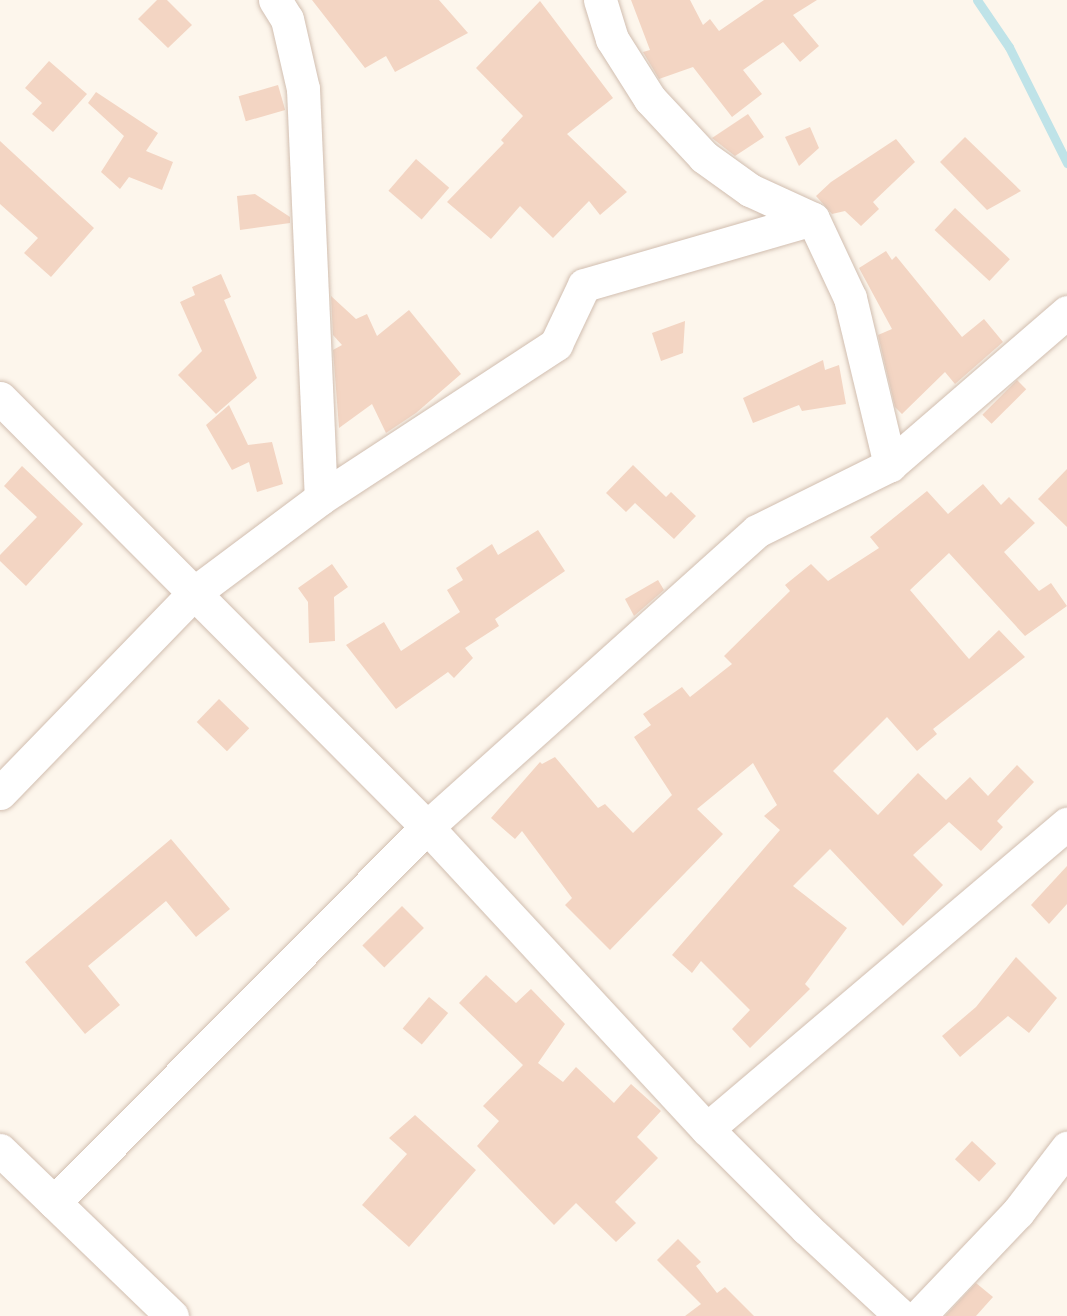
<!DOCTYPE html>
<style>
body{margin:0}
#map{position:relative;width:1067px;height:1316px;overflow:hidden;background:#fdf6ec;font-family:"IBM Plex Sans",sans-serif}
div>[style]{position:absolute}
.stream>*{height:9px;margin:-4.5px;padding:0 4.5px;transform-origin:4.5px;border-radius:4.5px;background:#bfe3e8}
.building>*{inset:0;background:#f3d5c3;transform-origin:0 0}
.roads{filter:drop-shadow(0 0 2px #d1beb0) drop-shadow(0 0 2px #d1beb0)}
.minor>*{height:33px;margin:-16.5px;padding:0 16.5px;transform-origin:16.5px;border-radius:16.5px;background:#fff}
span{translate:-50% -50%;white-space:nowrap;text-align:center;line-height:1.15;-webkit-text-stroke:5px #fffaf3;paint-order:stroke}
</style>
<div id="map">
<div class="stream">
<div style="left:977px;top:0;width:57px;rotate:55.8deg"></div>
<div style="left:1009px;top:47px;width:130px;rotate:63.4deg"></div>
</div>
<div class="building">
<div style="clip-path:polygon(157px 0,167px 0,192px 25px,168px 48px,138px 19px)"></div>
<div style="clip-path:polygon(312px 0,439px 0,468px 33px,395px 72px,386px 56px,365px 68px)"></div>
<div style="clip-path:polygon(631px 0,690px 0,703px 25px,710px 19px,719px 31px,764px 0,817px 0,793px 15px,819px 46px,800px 62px,783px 42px,743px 70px,762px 94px,732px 117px,693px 67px,659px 79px,643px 52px,650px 50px)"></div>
<div style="clip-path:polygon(540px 1px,613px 98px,567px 134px,627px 192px,600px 215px,589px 201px,553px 238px,520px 206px,491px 239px,447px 202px,504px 143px,501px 140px,523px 116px,476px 68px)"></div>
<div style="clip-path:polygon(49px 61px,87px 94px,53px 132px,32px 114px,42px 103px,25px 88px)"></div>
<div style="left:278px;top:85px;width:26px;height:41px;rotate:74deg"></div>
<div style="clip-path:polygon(96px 92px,158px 133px,146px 151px,173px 162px,162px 190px,129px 177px,120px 189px,101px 172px,124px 136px,88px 103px)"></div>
<div style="clip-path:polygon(748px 114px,764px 137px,735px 156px,712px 138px)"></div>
<div style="clip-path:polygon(810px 127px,819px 148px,799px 166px,785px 137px)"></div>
<div style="clip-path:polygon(965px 137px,1021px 191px,987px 210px,940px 162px)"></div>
<div style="clip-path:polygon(896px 139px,915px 162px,873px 202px,879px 209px,861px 226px,845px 211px,832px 214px,816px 196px,831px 182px)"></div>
<div style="clip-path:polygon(0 141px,94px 228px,51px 277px,24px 253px,38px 238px,0 204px)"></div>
<div style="left:416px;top:159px;width:44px;height:42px;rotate:41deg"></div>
<div style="clip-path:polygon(255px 194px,290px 217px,290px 223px,240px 230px,237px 196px)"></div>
<div style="left:955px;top:208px;width:75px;height:30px;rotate:43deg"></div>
<div style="clip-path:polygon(886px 251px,892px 260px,896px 256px,962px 337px,984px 319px,1003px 342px,955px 384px,945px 372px,902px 414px,895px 407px,878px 335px,892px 329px,859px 268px)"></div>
<div style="clip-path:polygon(221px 274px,231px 297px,224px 300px,257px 378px,216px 414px,178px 375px,202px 351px,180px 302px,195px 295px,192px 287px)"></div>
<div style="clip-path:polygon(331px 296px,356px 319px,367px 314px,377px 336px,409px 310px,461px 374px,416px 413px,386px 433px,372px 404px,339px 428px,333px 350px,342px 345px,333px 335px)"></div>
<div style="clip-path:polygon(685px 321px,683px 353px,661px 361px,652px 333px)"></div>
<div style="clip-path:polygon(823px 360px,825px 370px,839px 365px,846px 404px,802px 411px,799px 405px,753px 423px,743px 398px)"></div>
<div style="left:1017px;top:380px;width:13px;height:49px;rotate:45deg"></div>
<div style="clip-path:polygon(229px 405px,248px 445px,272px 442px,283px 484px,257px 492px,249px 462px,232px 470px,206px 425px)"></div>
<div style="clip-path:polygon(633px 465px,666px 497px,671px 492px,696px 516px,674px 539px,635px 503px,626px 512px,606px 493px)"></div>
<div style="clip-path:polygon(22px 466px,83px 524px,26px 586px,0 561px,0 555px,37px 517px,4px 486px)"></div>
<div style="clip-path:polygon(1067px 469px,1067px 527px,1038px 499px)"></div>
<div style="clip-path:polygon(983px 484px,1001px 505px,1009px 497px,1035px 523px,1004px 552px,1039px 591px,1051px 583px,1067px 606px,1025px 636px,949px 553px,910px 590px,969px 659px,999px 630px,1025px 657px,933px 729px,937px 734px,917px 751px,887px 717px,833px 771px,878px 815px,918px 773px,946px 800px,970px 777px,988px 796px,1017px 765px,1034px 782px,997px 821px,1003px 827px,981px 851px,949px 822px,913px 855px,943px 885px,903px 926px,830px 849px,793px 886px,847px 928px,805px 984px,810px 989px,750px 1048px,732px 1029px,750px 1010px,701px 961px,692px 973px,672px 955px,780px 830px,764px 816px,777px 805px,753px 763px,697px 809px,723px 834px,610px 950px,565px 905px,572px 898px,522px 831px,515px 839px,491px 818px,540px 762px,542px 764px,555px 757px,598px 808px,605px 804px,633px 833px,672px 795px,634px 737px,651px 725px,643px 714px,682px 687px,690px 697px,732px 664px,724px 656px,790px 591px,785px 585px,811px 564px,828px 581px,879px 548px,870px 537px,927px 491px,948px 514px)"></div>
<div style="clip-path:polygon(538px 530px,565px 571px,495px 619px,499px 626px,465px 648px,473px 658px,454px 678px,448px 672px,396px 709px,346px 645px,384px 622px,401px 651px,460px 612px,447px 590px,463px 580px,456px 568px,492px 544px,498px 555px)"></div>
<div style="clip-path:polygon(332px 564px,348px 587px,334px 597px,335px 641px,309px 643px,308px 602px,298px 588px)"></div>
<div style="clip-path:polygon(658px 580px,664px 590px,634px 616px,625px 599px)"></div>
<div style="left:219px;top:699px;width:42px;height:32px;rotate:44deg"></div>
<div style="clip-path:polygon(171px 839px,230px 909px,196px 937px,166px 901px,88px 966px,120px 1005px,85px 1034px,25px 962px)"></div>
<div style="clip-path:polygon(1067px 866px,1067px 904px,1049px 924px,1031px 905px)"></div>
<div style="left:402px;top:906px;width:31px;height:56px;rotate:45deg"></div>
<div style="clip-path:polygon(1016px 957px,1057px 998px,1029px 1033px,1008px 1016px,960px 1057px,942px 1036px,976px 1007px)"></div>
<div style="clip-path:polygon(486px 975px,516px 1003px,531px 989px,565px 1024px,538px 1063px,563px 1082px,576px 1067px,614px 1103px,631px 1084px,661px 1111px,637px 1137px,658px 1158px,615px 1202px,636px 1223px,616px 1242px,576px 1203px,554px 1225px,477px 1146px,499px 1121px,483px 1106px,523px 1065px,459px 1003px)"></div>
<div style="left:429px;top:997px;width:25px;height:41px;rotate:40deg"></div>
<div style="clip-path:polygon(415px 1115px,476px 1170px,409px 1247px,362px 1205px,407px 1154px,389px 1138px)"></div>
<div style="left:972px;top:1141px;width:33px;height:25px;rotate:43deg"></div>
<div style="clip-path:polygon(678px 1239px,701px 1262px,696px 1266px,717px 1293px,725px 1287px,754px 1316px,685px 1316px,701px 1304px,657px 1260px)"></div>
<div style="clip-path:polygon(976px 1283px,993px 1297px,976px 1316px,945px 1316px)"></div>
</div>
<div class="roads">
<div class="minor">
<div style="left:275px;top:0;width:22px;rotate:58deg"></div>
<div style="left:287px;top:19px;width:72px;rotate:77.1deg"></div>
<div style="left:303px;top:89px;width:409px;rotate:87.5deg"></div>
<div style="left:600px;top:0;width:41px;rotate:72.9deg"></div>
<div style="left:612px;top:39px;width:71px;rotate:57.7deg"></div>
<div style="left:650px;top:99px;width:79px;rotate:47deg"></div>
<div style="left:704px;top:157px;width:57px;rotate:35.7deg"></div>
<div style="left:750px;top:190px;width:69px;rotate:24.7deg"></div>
<div style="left:813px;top:219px;width:87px;rotate:64.9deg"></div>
<div style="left:850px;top:298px;width:172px;rotate:76.5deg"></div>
<div style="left:0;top:398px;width:605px;rotate:45.13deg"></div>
<div style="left:427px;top:827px;width:412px;rotate:47.2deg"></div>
<div style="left:707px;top:1129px;width:140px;rotate:45deg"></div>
<div style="left:806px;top:1228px;width:129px;rotate:42.8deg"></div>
<div style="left:0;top:793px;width:279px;rotate:-45.9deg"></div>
<div style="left:194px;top:593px;width:159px;rotate:-36.8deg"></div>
<div style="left:321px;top:498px;width:281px;rotate:-33.2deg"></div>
<div style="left:556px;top:344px;width:65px;rotate:-64.6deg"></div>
<div style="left:584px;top:285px;width:238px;rotate:-16.1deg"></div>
<div style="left:707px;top:1129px;width:472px;rotate:-40.3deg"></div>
<div style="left:0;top:1150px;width:239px;rotate:44deg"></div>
<div style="left:54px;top:1202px;width:529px;rotate:-45.15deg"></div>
<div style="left:427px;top:827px;width:443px;rotate:-41.9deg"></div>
<div style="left:757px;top:531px;width:148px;rotate:-26.4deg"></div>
<div style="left:890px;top:465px;width:234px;rotate:-40.8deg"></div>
<div style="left:919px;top:1316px;width:144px;rotate:-46.4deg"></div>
<div style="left:1018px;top:1212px;width:81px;rotate:-52.6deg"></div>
</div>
</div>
</div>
